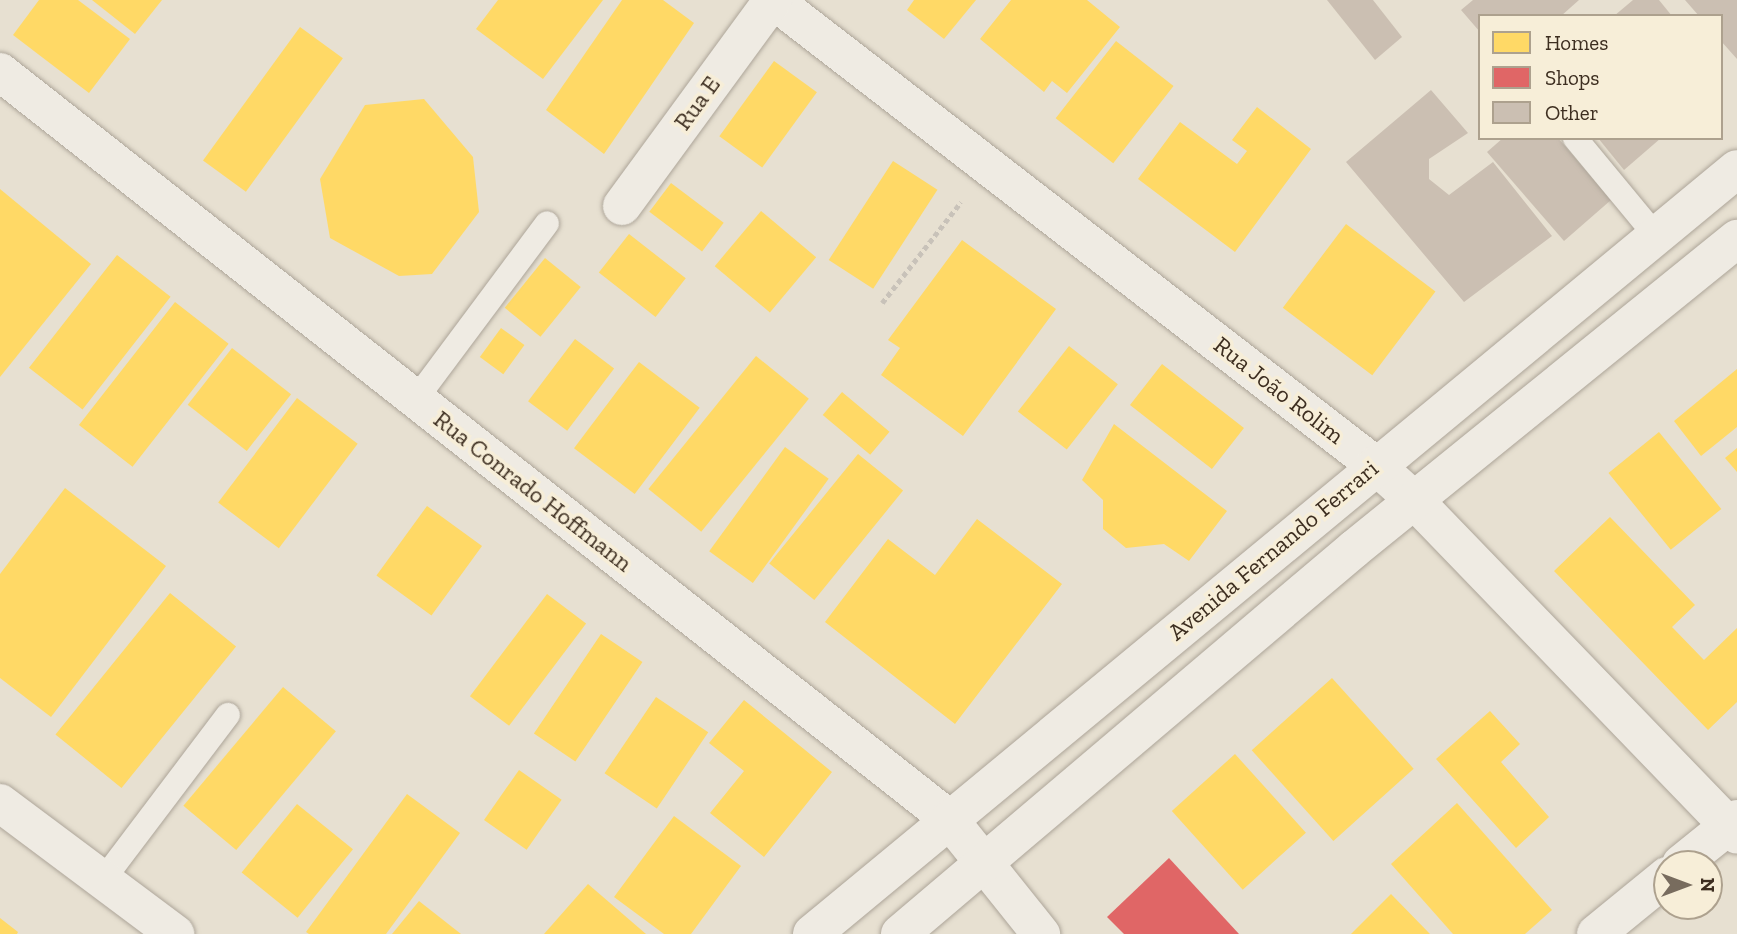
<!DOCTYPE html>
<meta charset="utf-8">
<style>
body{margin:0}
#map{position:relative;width:1737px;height:934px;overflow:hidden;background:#e7e0d1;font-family:"Zilla Slab",serif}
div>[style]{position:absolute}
.homes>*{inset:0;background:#ffd966;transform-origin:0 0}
.shops>*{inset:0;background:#e06666}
.building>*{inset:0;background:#cbbfb2}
.path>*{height:4.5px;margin-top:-2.25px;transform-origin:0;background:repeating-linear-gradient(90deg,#c8c2b9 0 5px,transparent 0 8.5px)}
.roads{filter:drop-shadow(0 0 2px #ada599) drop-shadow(0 0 2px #ada599)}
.lane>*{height:24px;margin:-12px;padding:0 12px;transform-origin:12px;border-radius:12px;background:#efebe3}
.street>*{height:38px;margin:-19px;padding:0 19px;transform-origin:19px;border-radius:19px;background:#efebe3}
.secondary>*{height:38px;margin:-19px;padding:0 19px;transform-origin:19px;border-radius:19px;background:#efebe3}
span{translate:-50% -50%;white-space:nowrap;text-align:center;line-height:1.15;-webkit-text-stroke:7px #f7eed8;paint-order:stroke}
.street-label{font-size:24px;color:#3d2e20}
.legend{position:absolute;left:1478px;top:14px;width:245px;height:126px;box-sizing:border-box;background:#f7eed8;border:2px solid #ada18e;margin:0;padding:9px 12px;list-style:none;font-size:21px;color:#3d2e20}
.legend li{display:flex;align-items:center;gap:14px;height:35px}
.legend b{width:35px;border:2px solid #ada18e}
.north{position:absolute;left:1653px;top:850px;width:70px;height:70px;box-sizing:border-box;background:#f7eed8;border:2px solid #ada18e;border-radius:50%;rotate:90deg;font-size:19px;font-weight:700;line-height:28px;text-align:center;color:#3d2e20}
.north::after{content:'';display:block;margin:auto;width:24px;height:32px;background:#786c5e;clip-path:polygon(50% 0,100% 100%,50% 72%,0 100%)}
</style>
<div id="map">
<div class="homes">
<div style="clip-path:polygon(39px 0,78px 0,130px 39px,89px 93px,13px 35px)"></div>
<div style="clip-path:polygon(92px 0,162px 0,135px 34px)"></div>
<div style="clip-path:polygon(498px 0,603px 0,543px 79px,476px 29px)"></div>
<div style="clip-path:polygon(622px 0,663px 0,694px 23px,604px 154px,546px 110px)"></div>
<div style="clip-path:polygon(914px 0,976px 0,944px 39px,907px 10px)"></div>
<div style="clip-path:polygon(1011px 0,1087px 0,1120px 27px,1067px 93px,1052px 81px,1044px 92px,980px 39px)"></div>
<div style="left:300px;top:27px;width:53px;height:165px;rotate:36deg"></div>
<div style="left:1116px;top:41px;width:73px;height:98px;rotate:38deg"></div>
<div style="left:774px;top:61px;width:53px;height:93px;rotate:36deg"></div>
<div style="clip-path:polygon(424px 99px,473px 157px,479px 212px,432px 274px,399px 276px,330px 238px,320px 179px,365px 105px)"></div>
<div style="clip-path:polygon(1257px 107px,1311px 149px,1235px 252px,1138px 179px,1180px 122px,1237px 164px,1247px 151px,1232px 140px)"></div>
<div style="left:893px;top:161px;width:53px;height:118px;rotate:33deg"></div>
<div style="left:671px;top:183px;width:66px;height:36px;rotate:37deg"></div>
<div style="clip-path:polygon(0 189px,91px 264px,0 377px)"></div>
<div style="left:761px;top:211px;width:72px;height:72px;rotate:40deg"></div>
<div style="left:1346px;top:224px;width:112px;height:105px;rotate:37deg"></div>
<div style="left:629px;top:234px;width:72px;height:49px;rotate:38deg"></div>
<div style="clip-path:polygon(962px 240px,1056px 309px,963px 436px,881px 375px,900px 348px,888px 340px)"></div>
<div style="left:117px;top:255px;width:68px;height:143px;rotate:38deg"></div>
<div style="left:545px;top:258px;width:46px;height:64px;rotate:39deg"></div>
<div style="left:175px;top:302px;width:68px;height:156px;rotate:38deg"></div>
<div style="left:501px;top:328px;width:29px;height:36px;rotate:36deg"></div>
<div style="left:575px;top:339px;width:49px;height:78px;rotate:37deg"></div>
<div style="left:1069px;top:346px;width:62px;height:83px;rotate:38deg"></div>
<div style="left:232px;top:348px;width:75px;height:72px;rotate:38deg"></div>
<div style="left:756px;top:356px;width:68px;height:171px;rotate:39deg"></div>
<div style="left:639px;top:362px;width:76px;height:108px;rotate:37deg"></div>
<div style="left:1162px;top:364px;width:104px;height:52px;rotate:38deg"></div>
<div style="clip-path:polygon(1737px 369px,1737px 427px,1701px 456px,1674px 421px)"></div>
<div style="left:842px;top:392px;width:62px;height:30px;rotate:40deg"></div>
<div style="left:297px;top:398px;width:76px;height:131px;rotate:37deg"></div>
<div style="clip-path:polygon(1114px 424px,1227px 511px,1189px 561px,1164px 544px,1126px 548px,1103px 529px,1103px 500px,1082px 480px)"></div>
<div style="left:1659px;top:432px;width:99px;height:65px;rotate:51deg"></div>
<div style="left:785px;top:447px;width:54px;height:129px;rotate:36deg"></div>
<div style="clip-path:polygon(1737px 448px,1737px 472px,1725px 458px)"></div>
<div style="left:858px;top:454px;width:58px;height:141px;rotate:39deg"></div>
<div style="clip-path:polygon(65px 488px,166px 566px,51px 717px,0 678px,0 574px)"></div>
<div style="left:427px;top:506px;width:68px;height:86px;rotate:36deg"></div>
<div style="clip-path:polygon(1610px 517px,1695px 605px,1672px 627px,1704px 660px,1737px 628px,1737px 702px,1708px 730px,1554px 571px)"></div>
<div style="clip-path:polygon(977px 519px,1062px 584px,955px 724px,825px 622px,888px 539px,935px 575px)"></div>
<div style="left:170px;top:593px;width:85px;height:182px;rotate:39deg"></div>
<div style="left:547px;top:594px;width:49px;height:128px;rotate:37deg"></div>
<div style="left:601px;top:634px;width:50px;height:120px;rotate:34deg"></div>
<div style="left:1332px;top:678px;width:122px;height:108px;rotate:48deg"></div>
<div style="left:283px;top:687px;width:69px;height:155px;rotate:40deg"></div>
<div style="left:656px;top:697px;width:63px;height:92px;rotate:34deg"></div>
<div style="clip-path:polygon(744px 700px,832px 772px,764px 857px,710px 813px,744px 771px,709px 743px)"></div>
<div style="clip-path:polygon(1490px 711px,1520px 744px,1501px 762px,1549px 817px,1516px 848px,1436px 759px)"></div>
<div style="left:1235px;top:754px;width:106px;height:85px;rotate:48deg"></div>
<div style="left:519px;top:770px;width:52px;height:61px;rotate:35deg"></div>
<div style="clip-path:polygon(407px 794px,460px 833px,386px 934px,309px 934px,306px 932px)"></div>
<div style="clip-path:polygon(1457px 803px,1552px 910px,1525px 934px,1453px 934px,1391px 864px)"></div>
<div style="left:297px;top:804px;width:72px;height:88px;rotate:39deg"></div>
<div style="clip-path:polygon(674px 816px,741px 866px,691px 934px,664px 934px,614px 897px)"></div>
<div style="clip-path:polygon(588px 884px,646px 934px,544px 934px)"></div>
<div style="clip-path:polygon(1391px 894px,1430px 934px,1351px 934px)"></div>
<div style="clip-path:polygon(419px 901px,461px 934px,392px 934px)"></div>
<div style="clip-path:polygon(0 918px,18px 932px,17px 934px,0 934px)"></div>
</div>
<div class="shops">
<div style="clip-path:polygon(1169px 858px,1239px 934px,1124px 934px,1107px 917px)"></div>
</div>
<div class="building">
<div style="clip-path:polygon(1327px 0,1373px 0,1402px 37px,1375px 60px)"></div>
<div style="clip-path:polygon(1473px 0,1579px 0,1561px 16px,1480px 16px,1480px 32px,1461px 10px)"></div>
<div style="clip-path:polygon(1633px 0,1659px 0,1672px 16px,1614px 16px)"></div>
<div style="clip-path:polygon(1685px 0,1737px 0,1737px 59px,1721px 41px,1721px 16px,1699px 16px)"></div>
<div style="clip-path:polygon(1431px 90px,1468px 133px,1429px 159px,1429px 179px,1449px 195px,1493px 162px,1552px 236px,1464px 302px,1346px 162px)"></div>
<div style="clip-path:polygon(1503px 138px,1558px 138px,1611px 200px,1564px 241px,1487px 152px)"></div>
<div style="clip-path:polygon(1598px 138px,1661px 138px,1624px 170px)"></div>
</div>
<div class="path">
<div style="left:882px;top:303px;width:128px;rotate:-52deg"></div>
</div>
<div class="roads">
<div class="lane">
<div style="left:1575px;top:138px;width:127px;rotate:50.4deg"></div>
<div style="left:416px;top:399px;width:219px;rotate:-53.3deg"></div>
<div style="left:103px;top:880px;width:207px;rotate:-52.9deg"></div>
</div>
<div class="street">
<div style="left:773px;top:0;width:761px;rotate:37.68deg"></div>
<div style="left:1375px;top:465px;width:52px;rotate:41.9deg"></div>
<div style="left:1414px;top:500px;width:465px;rotate:46deg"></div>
<div style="left:0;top:72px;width:1206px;rotate:38.2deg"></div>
<div style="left:622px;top:206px;width:255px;rotate:-53.8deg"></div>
<div style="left:0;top:803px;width:219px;rotate:36.8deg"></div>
<div style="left:1681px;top:864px;width:72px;rotate:-38.8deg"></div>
<div style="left:1596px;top:934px;width:92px;rotate:-39.2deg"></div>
</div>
<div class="secondary">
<div style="left:948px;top:818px;width:149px;rotate:51.3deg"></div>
<div style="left:812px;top:934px;width:1200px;rotate:-39.59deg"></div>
<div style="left:900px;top:934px;width:595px;rotate:-40.3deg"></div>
<div style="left:1354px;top:549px;width:493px;rotate:-39deg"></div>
</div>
</div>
<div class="street-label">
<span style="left:697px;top:103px;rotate:-54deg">Rua E</span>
<span style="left:1279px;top:390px;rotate:38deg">Rua João Rolim</span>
<span style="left:533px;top:491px;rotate:38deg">Rua Conrado Hoffmann</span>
<span style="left:1273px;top:550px;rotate:-40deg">Avenida Fernando Ferrari</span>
</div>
<ul class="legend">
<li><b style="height:19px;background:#ffd966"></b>Homes</li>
<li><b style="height:19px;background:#e06666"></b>Shops</li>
<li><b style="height:19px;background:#cbbfb2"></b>Other</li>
</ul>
<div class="north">N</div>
</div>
